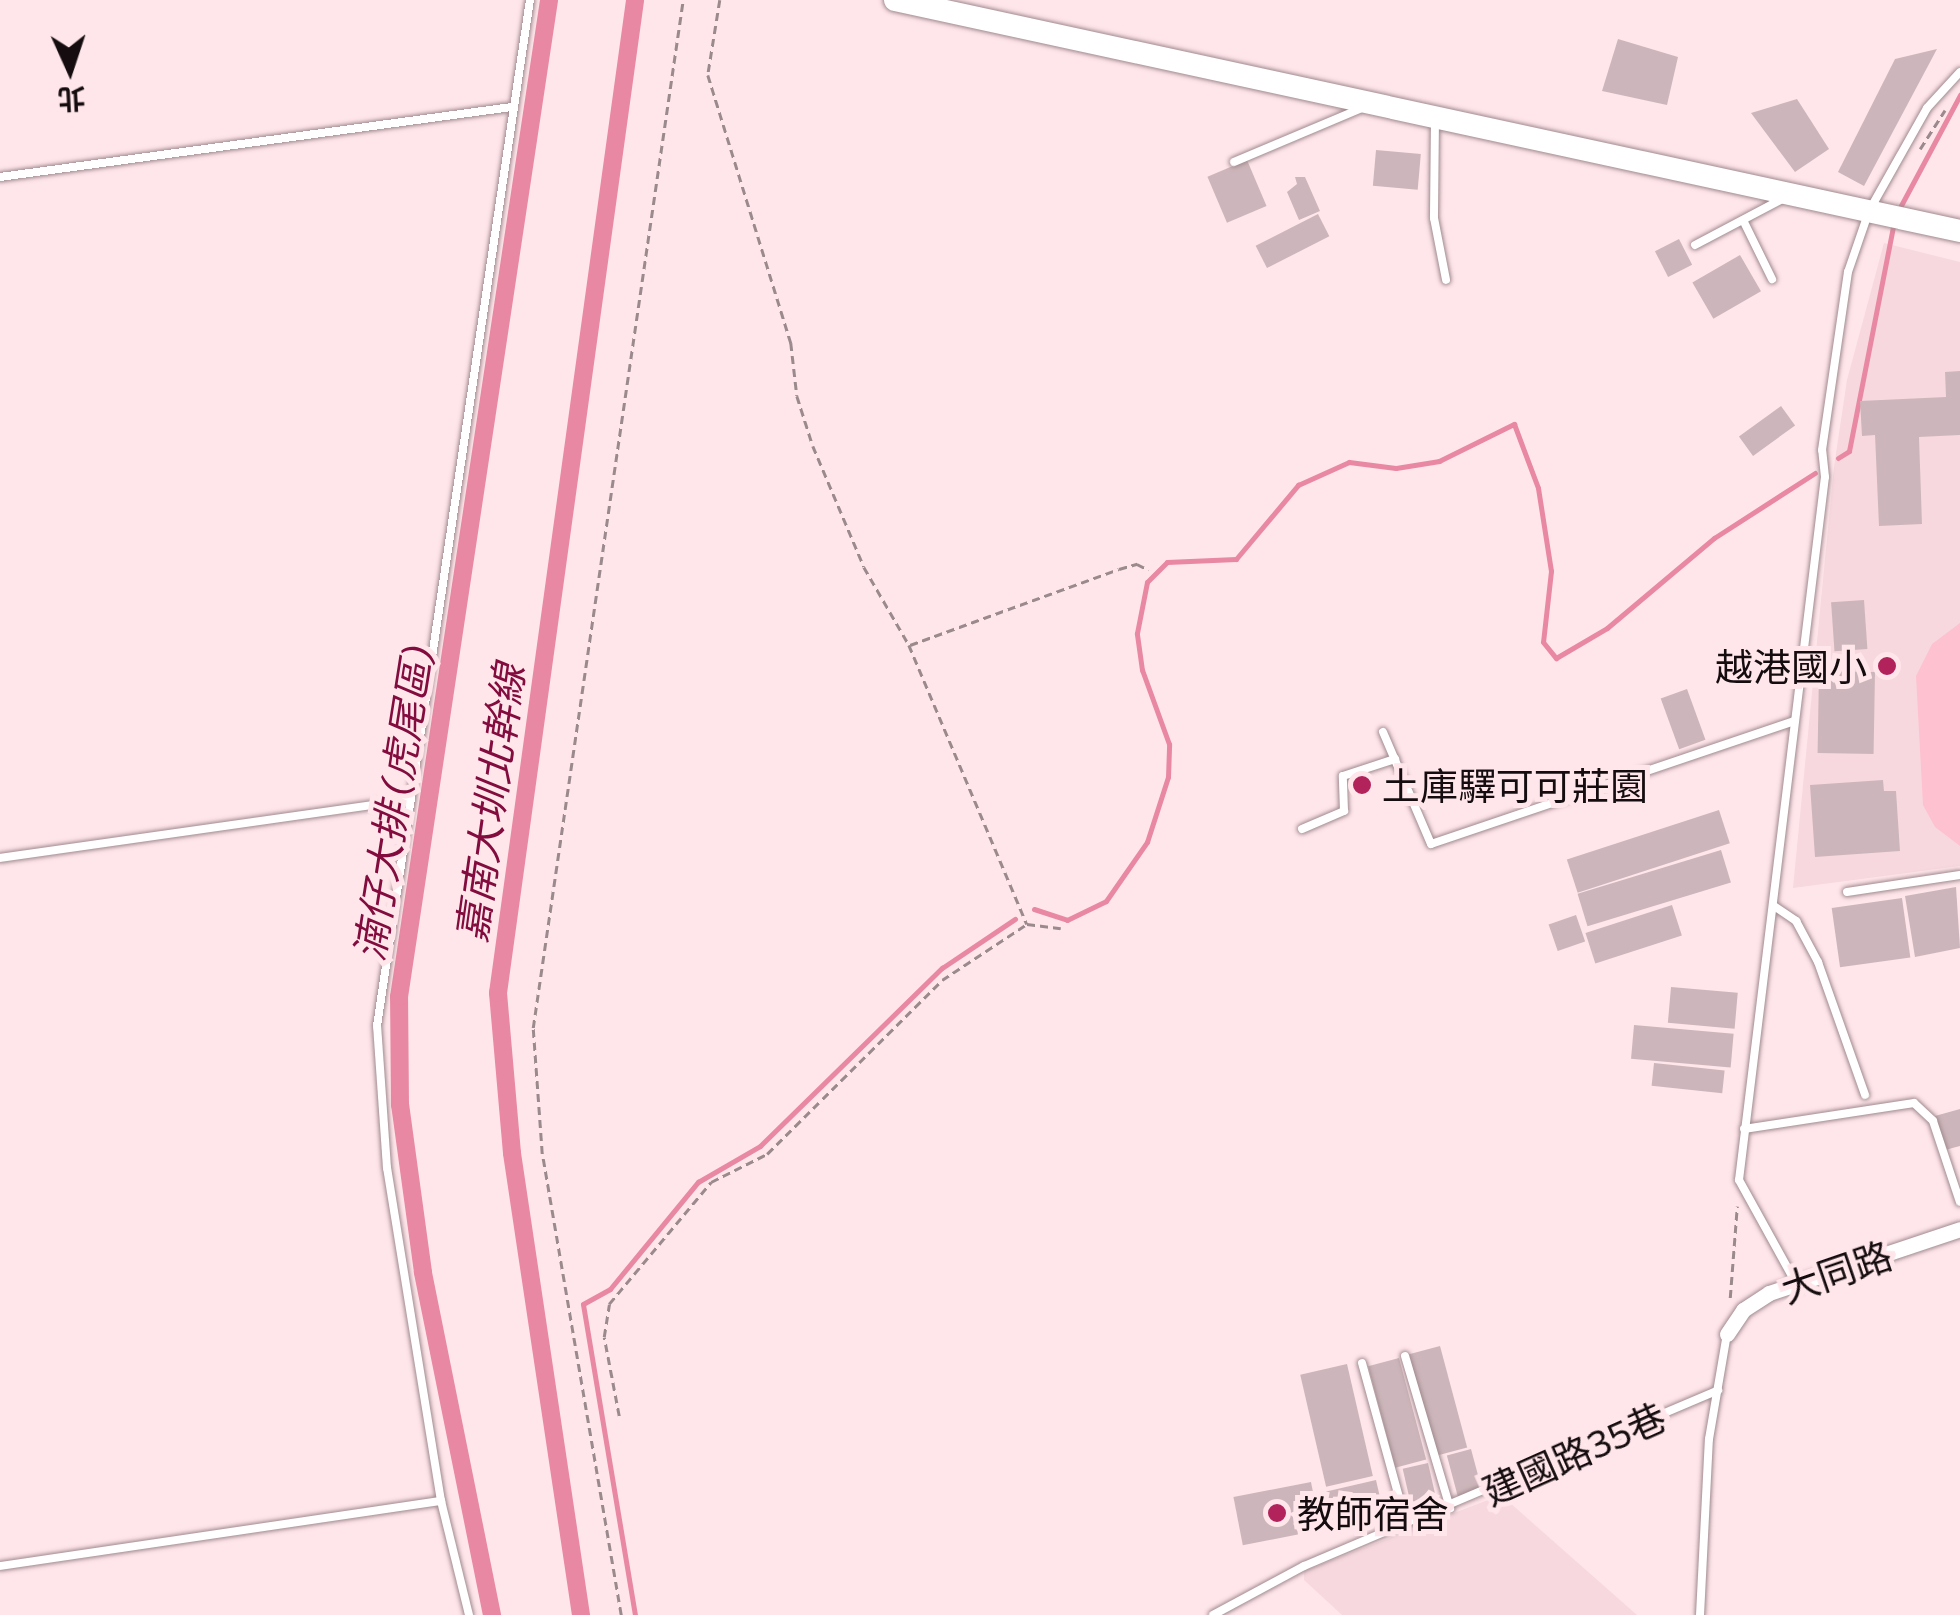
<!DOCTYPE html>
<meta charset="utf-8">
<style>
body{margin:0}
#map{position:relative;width:1960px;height:1615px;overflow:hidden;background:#ffe6eb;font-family:Commissioner,"Noto Sans TC",sans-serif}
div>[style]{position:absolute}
.built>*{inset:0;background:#f7d8df}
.green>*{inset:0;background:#fec1cf}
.stream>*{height:5px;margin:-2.5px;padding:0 2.5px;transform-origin:2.5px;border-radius:2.5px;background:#e988a2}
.canal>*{height:18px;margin:-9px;padding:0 9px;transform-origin:9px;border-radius:9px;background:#e988a2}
.building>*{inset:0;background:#cdb6bb;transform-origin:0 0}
.path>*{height:2.5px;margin-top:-1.25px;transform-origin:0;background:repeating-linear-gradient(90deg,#9b8a8d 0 8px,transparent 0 13px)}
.roads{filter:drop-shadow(0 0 2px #a08a8f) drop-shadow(0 0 2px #a08a8f)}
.lane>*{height:8px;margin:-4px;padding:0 4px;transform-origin:4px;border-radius:4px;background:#fff}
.street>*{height:15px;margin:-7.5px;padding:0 7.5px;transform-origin:7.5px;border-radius:7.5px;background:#fff}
.secondary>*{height:22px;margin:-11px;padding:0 11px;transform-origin:11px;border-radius:11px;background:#fff}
.dots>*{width:28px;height:28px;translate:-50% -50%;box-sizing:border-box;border:5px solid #ffe6eb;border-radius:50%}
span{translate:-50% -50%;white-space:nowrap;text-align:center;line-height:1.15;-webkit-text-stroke:10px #ffe6eb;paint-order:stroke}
.poi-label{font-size:38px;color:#140c0e}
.right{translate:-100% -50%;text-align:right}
.left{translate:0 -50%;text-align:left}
.street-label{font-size:38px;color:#140c0e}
.water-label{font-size:40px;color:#830c3e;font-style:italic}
.north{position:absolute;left:20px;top:20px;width:100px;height:100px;-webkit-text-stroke:8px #ffe6eb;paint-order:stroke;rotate:177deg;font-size:28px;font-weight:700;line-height:40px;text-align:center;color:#140c0e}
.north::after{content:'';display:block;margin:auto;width:35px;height:45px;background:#140c0e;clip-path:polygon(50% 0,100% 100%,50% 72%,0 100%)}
</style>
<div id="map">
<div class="built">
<div style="clip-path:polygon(1884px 243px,1960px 262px,1960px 866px,1793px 888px,1834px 467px,1847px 380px)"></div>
<div style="clip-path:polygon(1501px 1495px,1637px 1615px,1342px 1615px,1304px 1580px,1304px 1571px)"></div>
</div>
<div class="green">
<div style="clip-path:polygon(1960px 623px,1960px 846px,1935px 827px,1923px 805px,1916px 676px,1932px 644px)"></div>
</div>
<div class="stream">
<div style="left:1898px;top:211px;width:132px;rotate:-61.9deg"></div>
<div style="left:1838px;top:458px;width:13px;rotate:-32deg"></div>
<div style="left:1849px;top:451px;width:229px;rotate:-78.9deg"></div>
<div style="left:1034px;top:909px;width:35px;rotate:18deg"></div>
<div style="left:1067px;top:920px;width:43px;rotate:-26deg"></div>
<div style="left:1106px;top:901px;width:72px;rotate:-55.2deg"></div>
<div style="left:1147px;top:842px;width:68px;rotate:-72.1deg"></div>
<div style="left:1168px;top:777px;width:33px;rotate:-88deg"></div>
<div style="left:1169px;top:744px;width:79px;rotate:-110deg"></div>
<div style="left:1142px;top:670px;width:37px;rotate:-98deg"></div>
<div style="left:1137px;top:633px;width:52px;rotate:-78.9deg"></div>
<div style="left:1147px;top:582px;width:28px;rotate:-45deg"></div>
<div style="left:1167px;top:562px;width:69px;rotate:-2.5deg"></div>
<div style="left:1236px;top:559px;width:97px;rotate:-50deg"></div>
<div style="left:1298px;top:485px;width:56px;rotate:-24.3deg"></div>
<div style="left:1349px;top:462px;width:47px;rotate:7.3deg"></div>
<div style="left:1396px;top:468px;width:44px;rotate:-9.2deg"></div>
<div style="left:1439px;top:461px;width:84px;rotate:-26.3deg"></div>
<div style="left:1514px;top:424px;width:68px;rotate:69.4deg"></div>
<div style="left:1538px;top:488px;width:84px;rotate:81.1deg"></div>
<div style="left:1551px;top:571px;width:71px;rotate:96.4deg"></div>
<div style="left:1543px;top:642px;width:21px;rotate:51deg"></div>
<div style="left:1556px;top:658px;width:59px;rotate:-30.5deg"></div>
<div style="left:1607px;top:628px;width:140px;rotate:-40.1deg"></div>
<div style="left:1714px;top:538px;width:120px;rotate:-32.8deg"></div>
<div style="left:635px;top:1615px;width:315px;rotate:-99.5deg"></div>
<div style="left:583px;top:1304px;width:31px;rotate:-29deg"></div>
<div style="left:610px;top:1289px;width:139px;rotate:-50.6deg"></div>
<div style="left:698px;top:1182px;width:72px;rotate:-30.1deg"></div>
<div style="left:760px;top:1146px;width:255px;rotate:-44.4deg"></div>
<div style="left:942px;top:968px;width:88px;rotate:-33.9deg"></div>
</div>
<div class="canal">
<div style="left:492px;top:1615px;width:350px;rotate:-101.4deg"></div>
<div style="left:423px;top:1272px;width:169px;rotate:-97.8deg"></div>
<div style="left:400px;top:1105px;width:108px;rotate:-90.5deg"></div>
<div style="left:399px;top:997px;width:1008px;rotate:-81.44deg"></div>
<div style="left:581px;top:1615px;width:467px;rotate:-98.5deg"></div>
<div style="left:512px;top:1153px;width:161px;rotate:-95deg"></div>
<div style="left:498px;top:993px;width:1002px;rotate:-82.14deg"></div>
</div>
<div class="building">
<div style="clip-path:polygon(1618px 39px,1678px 57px,1667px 105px,1602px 91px)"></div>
<div style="clip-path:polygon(1937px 49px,1864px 186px,1838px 172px,1895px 59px)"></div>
<div style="clip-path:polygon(1797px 99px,1829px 149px,1795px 172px,1751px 113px)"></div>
<div style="left:1376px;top:150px;width:45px;height:36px;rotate:5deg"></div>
<div style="left:1247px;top:160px;width:50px;height:43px;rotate:67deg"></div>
<div style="clip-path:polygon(1295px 177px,1305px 177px,1320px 211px,1299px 220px,1287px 192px,1297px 184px)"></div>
<div style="left:1318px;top:214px;width:25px;height:70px;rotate:63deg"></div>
<div style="left:1679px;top:239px;width:29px;height:27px;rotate:63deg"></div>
<div style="left:1740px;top:255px;width:42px;height:55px;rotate:60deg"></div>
<div style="clip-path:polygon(1960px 371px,1960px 435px,1919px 437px,1922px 524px,1879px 526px,1875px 435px,1862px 436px,1860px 401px,1946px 397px,1945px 372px)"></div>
<div style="left:1781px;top:406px;width:24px;height:52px;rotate:54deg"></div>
<div style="left:1864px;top:600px;width:49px;height:33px;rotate:86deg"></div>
<div style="left:1875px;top:672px;width:82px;height:56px;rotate:91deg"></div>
<div style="left:1687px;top:689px;width:54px;height:28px;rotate:70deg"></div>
<div style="clip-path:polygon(1883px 780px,1884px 791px,1896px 791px,1900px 851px,1815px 857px,1810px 785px)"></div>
<div style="left:1719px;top:810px;width:35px;height:160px;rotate:72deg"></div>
<div style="left:1721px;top:850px;width:34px;height:150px;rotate:73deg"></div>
<div style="clip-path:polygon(1956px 887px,1960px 948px,1915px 957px,1905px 896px)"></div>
<div style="left:1902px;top:898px;width:60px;height:71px;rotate:82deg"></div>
<div style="left:1672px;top:905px;width:32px;height:91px;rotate:72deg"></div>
<div style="left:1576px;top:915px;width:28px;height:29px;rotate:71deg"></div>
<div style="left:1671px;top:987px;width:67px;height:36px;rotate:5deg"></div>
<div style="left:1634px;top:1025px;width:100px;height:34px;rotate:5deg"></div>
<div style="left:1654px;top:1063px;width:71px;height:23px;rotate:6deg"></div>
<div style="clip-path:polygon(1960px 1109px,1960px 1146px,1945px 1150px,1935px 1116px)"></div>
<div style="left:1440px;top:1346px;width:105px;height:32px;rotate:75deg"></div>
<div style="left:1399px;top:1358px;width:105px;height:32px;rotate:75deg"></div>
<div style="left:1347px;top:1364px;width:115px;height:48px;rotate:77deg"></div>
<div style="left:1471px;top:1449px;width:43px;height:25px;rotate:75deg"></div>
<div style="left:1428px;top:1463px;width:43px;height:26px;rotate:77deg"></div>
<div style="left:1376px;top:1480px;width:43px;height:51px;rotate:77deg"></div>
<div style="left:1311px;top:1482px;width:49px;height:79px;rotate:79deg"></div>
</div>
<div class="path">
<div style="left:720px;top:0;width:76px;rotate:99.1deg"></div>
<div style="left:708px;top:75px;width:281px;rotate:72.8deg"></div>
<div style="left:791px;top:343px;width:53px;rotate:83.5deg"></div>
<div style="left:797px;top:396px;width:52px;rotate:72.3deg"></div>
<div style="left:813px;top:446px;width:131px;rotate:67.1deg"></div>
<div style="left:864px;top:567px;width:90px;rotate:60deg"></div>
<div style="left:909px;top:645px;width:303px;rotate:67.1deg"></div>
<div style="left:1920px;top:149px;width:46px;rotate:-57.3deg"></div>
<div style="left:910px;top:645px;width:222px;rotate:-20deg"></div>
<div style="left:1119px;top:569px;width:19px;rotate:-16deg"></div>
<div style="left:1137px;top:564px;width:13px;rotate:27deg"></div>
<div style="left:1730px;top:1298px;width:92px;rotate:-85.6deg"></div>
<div style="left:619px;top:1416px;width:80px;rotate:-100.8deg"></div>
<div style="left:604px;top:1337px;width:33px;rotate:-81deg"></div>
<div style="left:609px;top:1304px;width:159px;rotate:-50.1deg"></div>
<div style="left:711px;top:1182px;width:63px;rotate:-26.6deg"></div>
<div style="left:767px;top:1154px;width:247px;rotate:-44.8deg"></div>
<div style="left:942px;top:980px;width:102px;rotate:-33.4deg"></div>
<div style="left:1027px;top:924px;width:34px;rotate:7deg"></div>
<div style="left:621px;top:1615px;width:468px;rotate:-99.7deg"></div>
<div style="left:542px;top:1154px;width:126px;rotate:-94.1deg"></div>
<div style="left:533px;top:1028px;width:1039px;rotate:-81.7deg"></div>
</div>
<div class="roads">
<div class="lane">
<div style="left:1435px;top:119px;width:99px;rotate:90.6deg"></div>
<div style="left:1434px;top:218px;width:63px;rotate:79deg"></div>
<div style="left:1234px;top:162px;width:141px;rotate:-22.9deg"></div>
<div style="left:0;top:177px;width:517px;rotate:-7.79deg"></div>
<div style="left:1743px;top:220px;width:66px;rotate:63.8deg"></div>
<div style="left:1695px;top:245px;width:101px;rotate:-27.8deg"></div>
<div style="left:1383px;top:732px;width:122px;rotate:66.8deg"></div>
<div style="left:1431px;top:844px;width:384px;rotate:-18.7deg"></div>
<div style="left:1302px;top:829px;width:46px;rotate:-23.2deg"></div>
<div style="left:1344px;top:811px;width:35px;rotate:-92deg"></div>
<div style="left:1343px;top:776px;width:55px;rotate:-18.1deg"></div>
<div style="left:0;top:858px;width:414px;rotate:-8.1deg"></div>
<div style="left:1847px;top:892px;width:114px;rotate:-8.6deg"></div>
<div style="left:1774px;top:906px;width:27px;rotate:34deg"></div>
<div style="left:1796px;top:921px;width:47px;rotate:61.8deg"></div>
<div style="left:1818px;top:962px;width:141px;rotate:70.5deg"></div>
<div style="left:1744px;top:1129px;width:172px;rotate:-8.7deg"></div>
<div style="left:1914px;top:1103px;width:26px;rotate:43deg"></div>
<div style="left:1933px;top:1121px;width:85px;rotate:71.6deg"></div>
<div style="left:1797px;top:1285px;width:120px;rotate:-118.9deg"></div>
<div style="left:1739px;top:1180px;width:708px;rotate:-83.03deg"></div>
<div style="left:1825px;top:477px;width:27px;rotate:-96deg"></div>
<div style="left:1822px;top:450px;width:180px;rotate:-81.7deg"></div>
<div style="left:1848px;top:272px;width:65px;rotate:-71deg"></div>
<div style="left:1869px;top:211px;width:118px;rotate:-60.6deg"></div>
<div style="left:1927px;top:108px;width:49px;rotate:-47.5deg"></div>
<div style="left:1405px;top:1356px;width:159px;rotate:73.5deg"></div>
<div style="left:1362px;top:1363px;width:169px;rotate:74.6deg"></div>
<div style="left:0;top:1566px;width:446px;rotate:-8.4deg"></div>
<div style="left:469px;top:1615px;width:117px;rotate:-103.8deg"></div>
<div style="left:441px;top:1501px;width:337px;rotate:-99.2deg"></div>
<div style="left:387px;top:1168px;width:142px;rotate:-94deg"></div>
<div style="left:377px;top:1026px;width:1037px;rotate:-81.52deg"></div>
<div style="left:1213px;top:1615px;width:103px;rotate:-28.3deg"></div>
<div style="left:1304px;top:1566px;width:450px;rotate:-23deg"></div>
<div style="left:1700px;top:1615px;width:176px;rotate:-87.1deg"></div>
<div style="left:1709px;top:1439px;width:107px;rotate:-80.3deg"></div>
</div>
<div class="street">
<div style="left:1727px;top:1334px;width:29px;rotate:-56deg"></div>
<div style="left:1743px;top:1310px;width:31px;rotate:-33deg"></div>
<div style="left:1769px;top:1293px;width:201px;rotate:-18.5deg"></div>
</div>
<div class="secondary">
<div style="left:895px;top:0;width:1090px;rotate:12.24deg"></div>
</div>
</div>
<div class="dots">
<div style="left:1887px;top:666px;background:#b1235a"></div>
<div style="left:1362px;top:785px;background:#b1235a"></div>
<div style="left:1277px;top:1513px;background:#b1235a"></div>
</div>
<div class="poi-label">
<span class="right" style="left:1867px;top:666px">越港國小</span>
<span class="left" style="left:1382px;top:785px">土庫驛可可莊園</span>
<span class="left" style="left:1297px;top:1513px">教師宿舍</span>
</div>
<div class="street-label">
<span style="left:1836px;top:1271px;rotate:-19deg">大同路</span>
<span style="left:1574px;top:1453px;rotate:-24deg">建國路35巷</span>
</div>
<div class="water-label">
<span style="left:392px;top:803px;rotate:-81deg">湳仔大排 (虎尾區)</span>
<span style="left:489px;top:803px;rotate:-82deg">嘉南大圳北幹線</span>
</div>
<div class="north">北</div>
</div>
